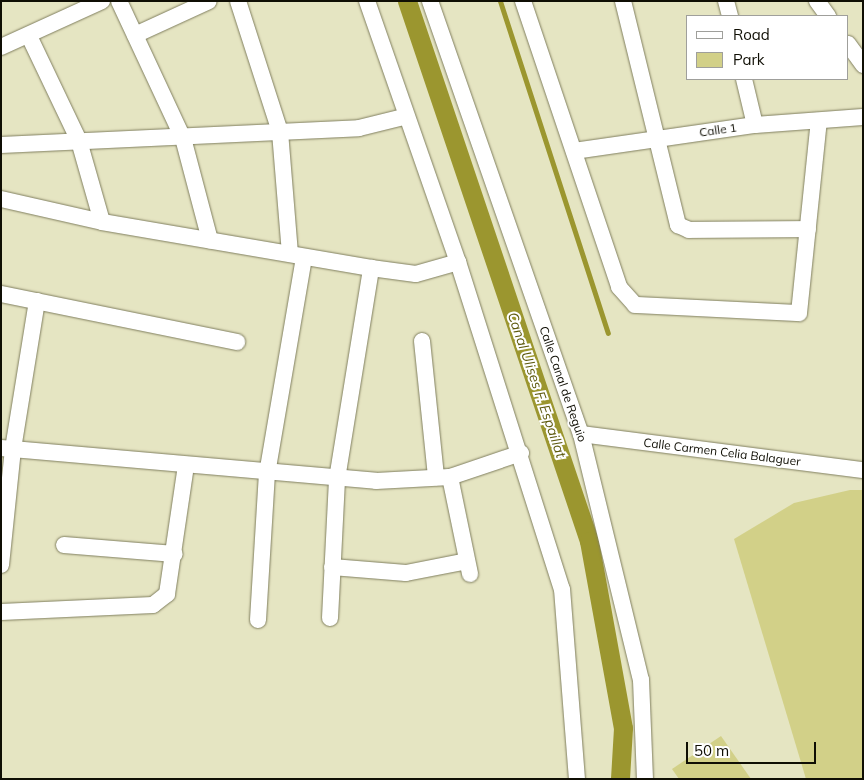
<!DOCTYPE html>
<style>
body{margin:0}
#map{position:relative;width:864px;height:780px;overflow:hidden;background:#e5e5c2;font-family:Mulish,sans-serif}
div>[style]{position:absolute}
.green>*{inset:0;background:#d2d088}
.stream>*{height:5px;margin:-2.5px;padding:0 2.5px;transform-origin:2.5px;border-radius:2.5px;background:#9b962f}
.canal>*{height:19px;margin:-9.5px;padding:0 9.5px;transform-origin:9.5px;border-radius:9.5px;background:#9b962f}
.roads{filter:drop-shadow(0 0 1px #807f5f) drop-shadow(0 0 1px #807f5f)}
.minor>*{height:16px;margin:-8px;padding:0 8px;transform-origin:8px;border-radius:8px;background:#fff}
span{translate:-50% -50%;white-space:nowrap;text-align:center;line-height:1.15;-webkit-text-stroke:4px #fff;paint-order:stroke}
.street-label{font-size:12px;color:#0f0e04}
.water-label{font-size:14px;color:#5d590d;font-style:italic}
.frame{position:absolute;inset:0;border:2px solid #0f0e04;pointer-events:none}
.legend{position:absolute;left:686px;top:15px;width:162px;height:65px;box-sizing:border-box;background:#fff;border:1px solid #9f9f9b;margin:0;padding:6px 9px;list-style:none;font-size:15px;color:#0f0e04}
.legend li{display:flex;align-items:center;gap:10px;height:25px}
.legend b{width:25px;border:1px solid #9f9f9b}
.scale{position:absolute;left:686px;top:742px;width:130px;height:22px;box-sizing:border-box;border:2px solid #0f0e04;border-top:0;padding-left:6px;font-size:15px;line-height:18px;white-space:nowrap;color:#0f0e04;-webkit-text-stroke:4px #fff;paint-order:stroke}
</style>
<div id="map">
<div class="green">
<div style="clip-path:polygon(850px 490px,863px 490px,863px 779px,806px 779px,734px 539px,794px 503px)"></div>
<div style="clip-path:polygon(721px 736px,751px 779px,679px 779px,672px 769px)"></div>
</div>
<div class="stream">
<div style="left:500px;top:1px;width:349px;rotate:72deg"></div>
</div>
<div class="canal">
<div style="left:407px;top:1px;width:570px;rotate:71.37deg"></div>
<div style="left:589px;top:541px;width:190px;rotate:79.7deg"></div>
<div style="left:623px;top:728px;width:51px;rotate:93.4deg"></div>
</div>
<div class="roads">
<div class="minor">
<div style="left:119px;top:1px;width:151px;rotate:65deg"></div>
<div style="left:183px;top:138px;width:106px;rotate:75.2deg"></div>
<div style="left:238px;top:1px;width:138px;rotate:72.2deg"></div>
<div style="left:280px;top:132px;width:122px;rotate:85.3deg"></div>
<div style="left:367px;top:1px;width:276px;rotate:70.8deg"></div>
<div style="left:458px;top:262px;width:343px;rotate:72.4deg"></div>
<div style="left:562px;top:589px;width:191px;rotate:85.5deg"></div>
<div style="left:430px;top:1px;width:459px;rotate:70.8deg"></div>
<div style="left:581px;top:434px;width:253px;rotate:76.3deg"></div>
<div style="left:641px;top:680px;width:99px;rotate:87.7deg"></div>
<div style="left:523px;top:1px;width:302px;rotate:71.4deg"></div>
<div style="left:619px;top:287px;width:24px;rotate:48deg"></div>
<div style="left:635px;top:305px;width:164px;rotate:2.8deg"></div>
<div style="left:799px;top:313px;width:193px;rotate:-84.1deg"></div>
<div style="left:623px;top:1px;width:231px;rotate:76.2deg"></div>
<div style="left:678px;top:225px;width:12px;rotate:24deg"></div>
<div style="left:689px;top:230px;width:119px;rotate:-0.5deg"></div>
<div style="left:726px;top:1px;width:16px;rotate:75deg"></div>
<div style="left:817px;top:1px;width:19px;rotate:54deg"></div>
<div style="left:135px;top:35px;width:81px;rotate:-24.7deg"></div>
<div style="left:29px;top:36px;width:116px;rotate:64.5deg"></div>
<div style="left:79px;top:141px;width:84px;rotate:74.1deg"></div>
<div style="left:848px;top:44px;width:26px;rotate:54deg"></div>
<div style="left:1px;top:47px;width:111px;rotate:-24.5deg"></div>
<div style="left:744px;top:79px;width:47px;rotate:76.6deg"></div>
<div style="left:1px;top:145px;width:358px;rotate:-2.7deg"></div>
<div style="left:359px;top:128px;width:49px;rotate:-14deg"></div>
<div style="left:574px;top:151px;width:183px;rotate:-8.2deg"></div>
<div style="left:755px;top:125px;width:108px;rotate:-4.2deg"></div>
<div style="left:1px;top:199px;width:104px;rotate:12.8deg"></div>
<div style="left:102px;top:222px;width:273px;rotate:9.7deg"></div>
<div style="left:371px;top:268px;width:45px;rotate:7.6deg"></div>
<div style="left:416px;top:274px;width:44px;rotate:-15.9deg"></div>
<div style="left:1px;top:294px;width:241px;rotate:11.5deg"></div>
<div style="left:422px;top:341px;width:137px;rotate:84.1deg"></div>
<div style="left:581px;top:434px;width:284px;rotate:7.3deg"></div>
<div style="left:1px;top:448px;width:376px;rotate:5deg"></div>
<div style="left:376px;top:481px;width:74px;rotate:-3.1deg"></div>
<div style="left:450px;top:477px;width:75px;rotate:-18.7deg"></div>
<div style="left:450px;top:477px;width:99px;rotate:78.3deg"></div>
<div style="left:64px;top:545px;width:111px;rotate:4.6deg"></div>
<div style="left:1px;top:565px;width:117px;rotate:-84.1deg"></div>
<div style="left:13px;top:449px;width:150px;rotate:-80.8deg"></div>
<div style="left:332px;top:567px;width:74px;rotate:4.6deg"></div>
<div style="left:406px;top:573px;width:62px;rotate:-11.1deg"></div>
<div style="left:1px;top:612px;width:152px;rotate:-2.6deg"></div>
<div style="left:153px;top:605px;width:18px;rotate:-38deg"></div>
<div style="left:167px;top:594px;width:129px;rotate:-81.6deg"></div>
<div style="left:330px;top:618px;width:139px;rotate:-87.1deg"></div>
<div style="left:337px;top:479px;width:214px;rotate:-80.8deg"></div>
<div style="left:258px;top:620px;width:146px;rotate:-86.5deg"></div>
<div style="left:267px;top:474px;width:220px;rotate:-80.3deg"></div>
</div>
</div>
<div class="street-label">
<span style="left:718px;top:130px;rotate:-8deg">Calle 1</span>
<span style="left:563px;top:384px;rotate:71deg">Calle Canal de Reguio</span>
<span style="left:722px;top:452px;rotate:7deg">Calle Carmen Celia Balaguer</span>
</div>
<div class="water-label">
<span style="left:537px;top:385px;rotate:71deg">Canal Ulises F. Espaillat</span>
</div>
<div class="frame"></div>
<ul class="legend">
<li><b style="height:6px;background:#fff"></b>Road</li>
<li><b style="height:14px;background:#d2d088"></b>Park</li>
</ul>
<div class="scale">50 m</div>
</div>
